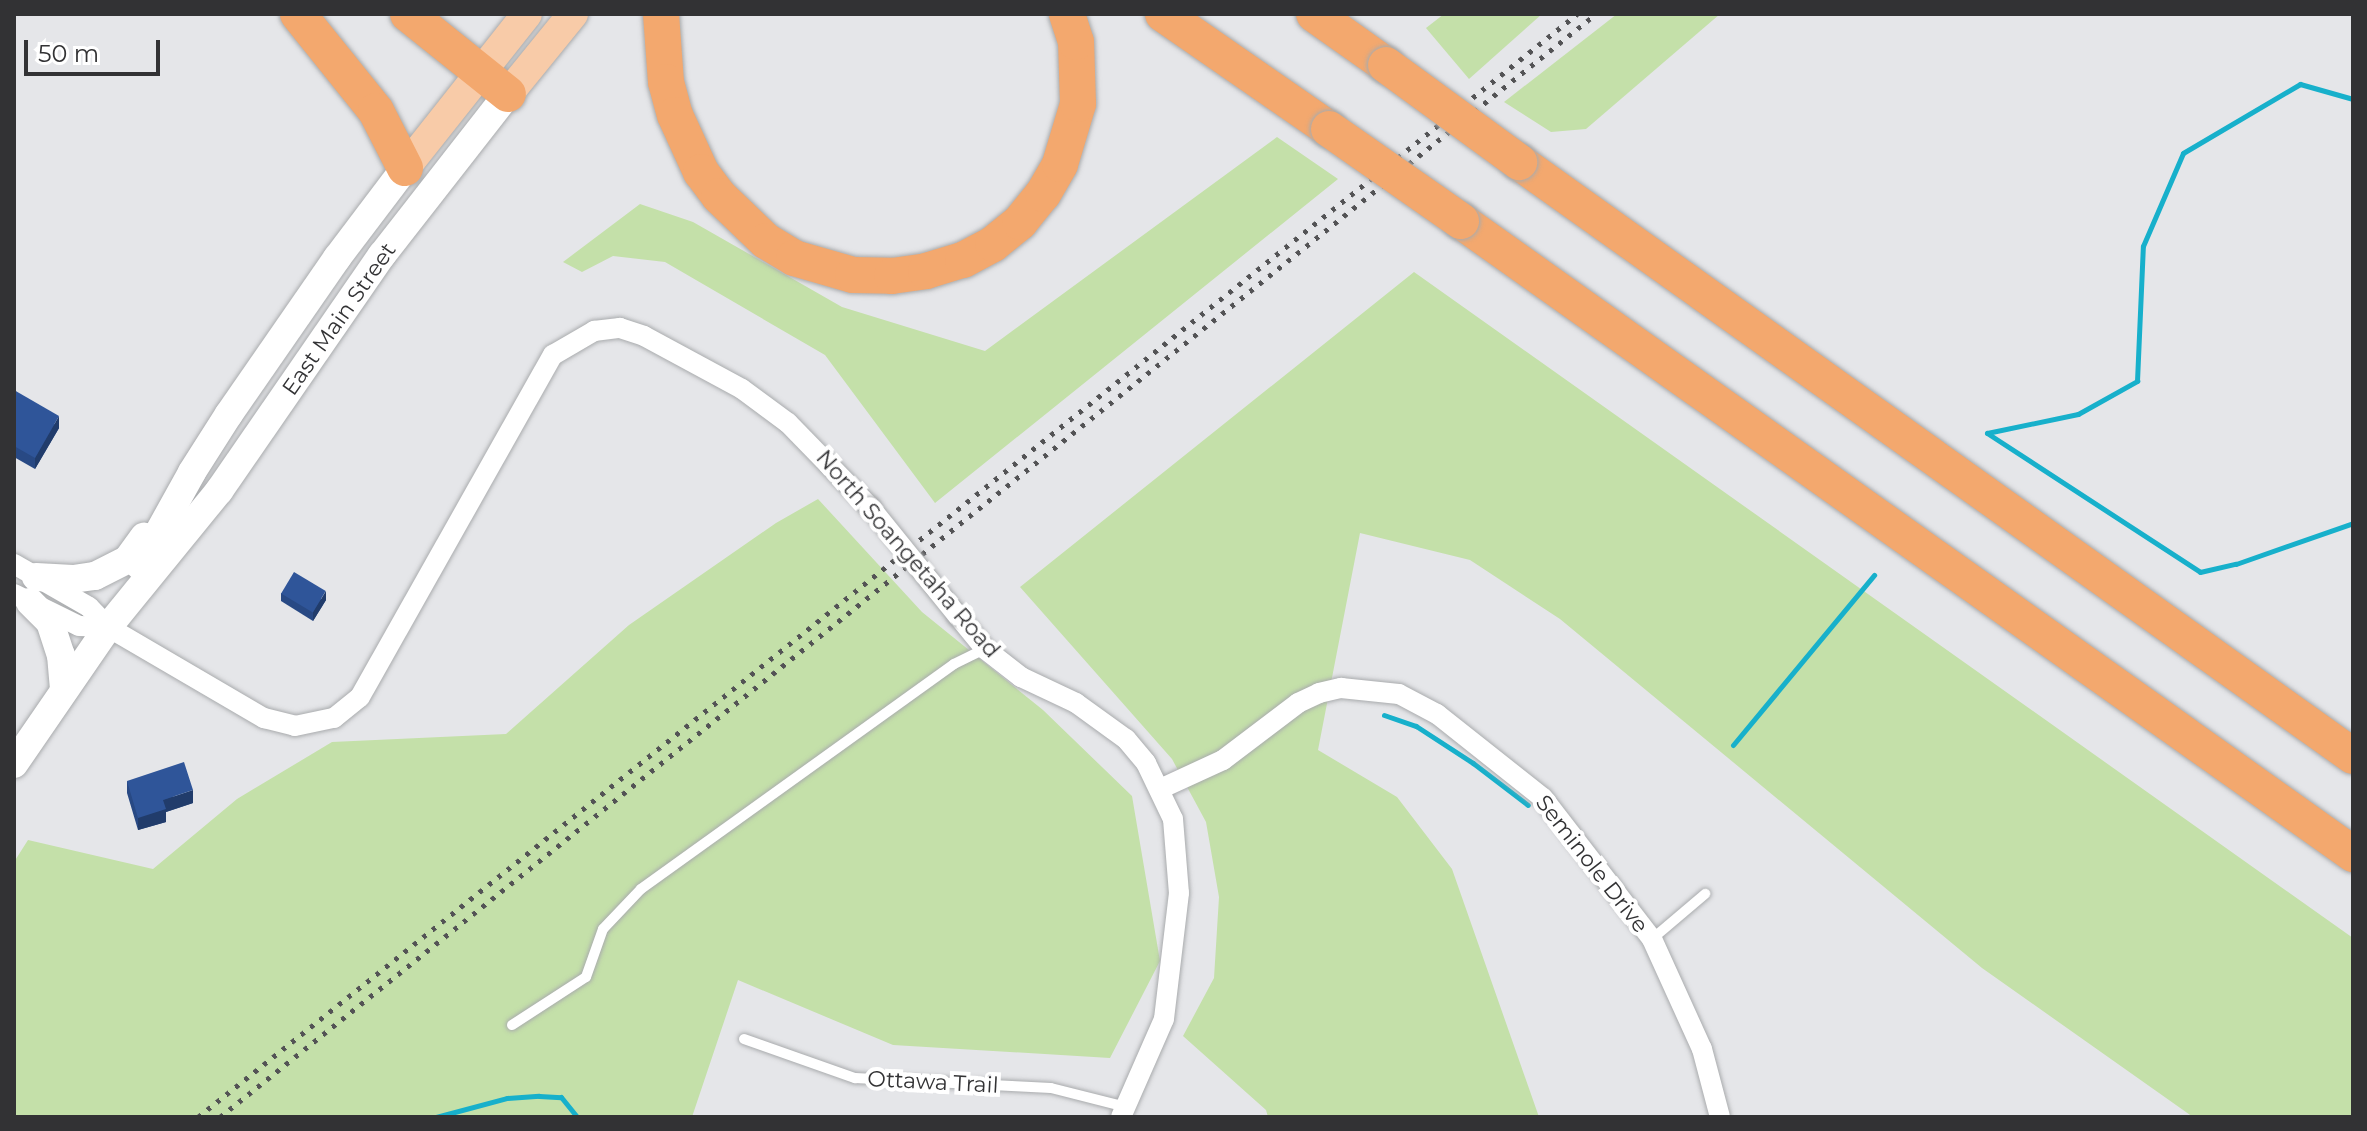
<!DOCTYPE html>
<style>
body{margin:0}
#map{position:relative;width:2367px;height:1131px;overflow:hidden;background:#e5e6e9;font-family:Montserrat,sans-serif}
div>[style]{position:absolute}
.green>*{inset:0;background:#c4e0a9}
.stream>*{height:5px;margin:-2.5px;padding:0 2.5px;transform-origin:2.5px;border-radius:2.5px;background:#17b0cb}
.roads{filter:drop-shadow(0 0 2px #a9abad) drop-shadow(0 0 2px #a9abad)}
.lane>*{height:10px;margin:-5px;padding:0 5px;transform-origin:5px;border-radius:5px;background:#fff}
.street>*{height:20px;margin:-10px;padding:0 10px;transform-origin:10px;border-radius:10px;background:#fff}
.secondary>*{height:28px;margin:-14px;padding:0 14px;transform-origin:14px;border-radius:14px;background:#fff}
.primary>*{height:30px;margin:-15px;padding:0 15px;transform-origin:15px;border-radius:15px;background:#f8cba8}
.highway>*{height:36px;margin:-18px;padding:0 18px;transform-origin:18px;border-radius:18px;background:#f3a86e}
.rail>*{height:5px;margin-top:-2.5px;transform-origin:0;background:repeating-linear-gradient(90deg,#535355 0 4px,transparent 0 12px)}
.bridges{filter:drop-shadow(0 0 2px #a9abad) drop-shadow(0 0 2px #a9abad)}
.street-bridge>*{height:20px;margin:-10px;padding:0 10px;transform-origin:10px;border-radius:10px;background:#fff}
.highway-bridge>*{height:36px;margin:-18px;padding:0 18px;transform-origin:18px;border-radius:18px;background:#f3a86e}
.wall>*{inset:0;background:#284984}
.shaded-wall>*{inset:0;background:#213c6b}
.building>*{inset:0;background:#2f5599;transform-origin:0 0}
span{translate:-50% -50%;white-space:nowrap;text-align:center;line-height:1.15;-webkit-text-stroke:8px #fff;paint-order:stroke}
.street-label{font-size:22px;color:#323234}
.frame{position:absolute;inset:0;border:16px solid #323234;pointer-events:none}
.scale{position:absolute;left:24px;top:40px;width:136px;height:36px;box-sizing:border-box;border:4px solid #323234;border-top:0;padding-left:10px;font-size:24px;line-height:28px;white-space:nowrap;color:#323234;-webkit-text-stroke:6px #fff;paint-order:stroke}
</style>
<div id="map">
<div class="green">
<div style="clip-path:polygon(1444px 14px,1542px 14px,1469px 79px,1426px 28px)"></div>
<div style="clip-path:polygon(1617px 14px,1720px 14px,1586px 129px,1551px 132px,1504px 102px)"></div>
<div style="clip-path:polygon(1277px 137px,1338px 179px,935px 503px,825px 355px,665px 262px,613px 256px,582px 272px,563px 262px,640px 204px,693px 222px,842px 307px,985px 351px)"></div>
<div style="clip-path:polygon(1414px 272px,2353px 938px,2353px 1117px,2193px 1117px,1982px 968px,1560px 619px,1470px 560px,1360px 533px,1318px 750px,1397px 797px,1452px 869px,1539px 1117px,1268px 1117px,1266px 1110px,1183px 1036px,1214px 978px,1219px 897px,1206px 822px,1172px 759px,1020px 587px)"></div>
<div style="clip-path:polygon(818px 499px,922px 612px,1043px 710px,1132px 796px,1160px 961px,1110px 1058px,893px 1045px,738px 980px,692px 1117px,14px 1117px,14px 862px,28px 840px,153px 869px,237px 799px,332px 742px,506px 734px,629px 625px,776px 523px)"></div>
</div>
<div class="stream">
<div style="left:1987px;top:433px;width:93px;rotate:-11.8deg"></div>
<div style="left:2078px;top:414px;width:68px;rotate:-29.2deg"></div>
<div style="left:2137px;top:381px;width:135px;rotate:-87.5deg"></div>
<div style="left:2143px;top:246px;width:101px;rotate:-66.7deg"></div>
<div style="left:2183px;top:153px;width:136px;rotate:-30.5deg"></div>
<div style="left:2300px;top:84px;width:55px;rotate:15.8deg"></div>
<div style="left:1987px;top:433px;width:254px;rotate:33.1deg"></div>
<div style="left:2200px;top:572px;width:37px;rotate:-13deg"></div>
<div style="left:2236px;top:564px;width:124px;rotate:-19.3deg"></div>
<div style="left:1384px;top:715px;width:34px;rotate:19deg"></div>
<div style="left:1416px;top:726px;width:68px;rotate:33deg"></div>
<div style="left:1473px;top:763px;width:69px;rotate:37.4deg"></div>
<div style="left:1733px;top:745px;width:221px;rotate:-50.3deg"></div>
<div style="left:436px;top:1117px;width:73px;rotate:-15deg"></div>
<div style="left:507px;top:1098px;width:32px;rotate:-4deg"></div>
<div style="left:539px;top:1096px;width:22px;rotate:3deg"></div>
<div style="left:561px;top:1097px;width:26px;rotate:51deg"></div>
</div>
<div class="roads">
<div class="lane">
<div style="left:1652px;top:939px;width:70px;rotate:-40.3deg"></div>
<div style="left:512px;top:1025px;width:88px;rotate:-33deg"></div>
<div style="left:586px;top:977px;width:51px;rotate:-70.5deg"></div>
<div style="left:603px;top:929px;width:55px;rotate:-46.5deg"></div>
<div style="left:641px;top:889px;width:385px;rotate:-35.7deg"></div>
<div style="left:954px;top:664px;width:34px;rotate:-26deg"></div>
<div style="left:744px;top:1039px;width:118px;rotate:19.4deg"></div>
<div style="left:855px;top:1078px;width:196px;rotate:2.9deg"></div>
<div style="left:1051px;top:1088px;width:77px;rotate:14.2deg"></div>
</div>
<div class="street">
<div style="left:14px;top:564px;width:86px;rotate:29.8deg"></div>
<div style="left:89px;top:607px;width:28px;rotate:46deg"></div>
<div style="left:108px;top:627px;width:181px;rotate:30.3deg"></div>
<div style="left:264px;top:718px;width:32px;rotate:14deg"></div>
<div style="left:295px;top:726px;width:40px;rotate:-12deg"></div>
<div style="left:334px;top:718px;width:33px;rotate:-39deg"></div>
<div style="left:360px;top:697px;width:393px;rotate:-60.6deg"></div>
<div style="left:553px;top:355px;width:48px;rotate:-30.3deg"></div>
<div style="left:594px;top:331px;width:26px;rotate:-7deg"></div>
<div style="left:620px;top:328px;width:25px;rotate:18deg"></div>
<div style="left:644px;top:336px;width:111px;rotate:28.4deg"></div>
<div style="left:742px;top:389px;width:57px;rotate:36.5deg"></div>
<div style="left:788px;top:423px;width:117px;rotate:45.7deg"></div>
<div style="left:14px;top:594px;width:72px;rotate:26.2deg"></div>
<div style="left:79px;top:626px;width:29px;rotate:2deg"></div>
<div style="left:958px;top:616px;width:43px;rotate:50.7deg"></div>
<div style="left:985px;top:649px;width:46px;rotate:37.9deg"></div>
<div style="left:1021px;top:677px;width:61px;rotate:25.3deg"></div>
<div style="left:1076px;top:703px;width:62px;rotate:35.8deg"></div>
<div style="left:1126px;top:739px;width:31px;rotate:50deg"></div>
<div style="left:1146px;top:763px;width:62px;rotate:64.3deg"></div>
<div style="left:1173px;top:819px;width:74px;rotate:85.4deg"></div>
<div style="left:1179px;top:893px;width:127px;rotate:96.8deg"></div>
<div style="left:1164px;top:1019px;width:107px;rotate:113.7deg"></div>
<div style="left:1160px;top:789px;width:69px;rotate:-24.7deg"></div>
<div style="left:1223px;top:760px;width:94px;rotate:-37.2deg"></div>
<div style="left:1298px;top:703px;width:23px;rotate:-25deg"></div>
<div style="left:1319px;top:693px;width:23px;rotate:-13deg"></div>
<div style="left:1341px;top:688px;width:58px;rotate:5.9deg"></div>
<div style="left:1399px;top:694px;width:43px;rotate:27.8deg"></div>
<div style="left:1437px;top:714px;width:135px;rotate:38.4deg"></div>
<div style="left:1543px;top:798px;width:178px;rotate:52.3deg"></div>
<div style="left:1652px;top:939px;width:121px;rotate:65.6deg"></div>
<div style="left:1702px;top:1049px;width:70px;rotate:75.2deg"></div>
</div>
<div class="secondary">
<div style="left:140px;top:566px;width:107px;rotate:-61deg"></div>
<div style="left:192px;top:472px;width:69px;rotate:-57.5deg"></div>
<div style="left:229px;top:414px;width:190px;rotate:-55.3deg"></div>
<div style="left:337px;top:258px;width:113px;rotate:-52.9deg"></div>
<div style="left:36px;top:577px;width:37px;rotate:3deg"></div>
<div style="left:73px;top:579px;width:22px;rotate:-8deg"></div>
<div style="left:95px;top:576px;width:36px;rotate:-27deg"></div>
<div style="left:127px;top:560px;width:29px;rotate:-54deg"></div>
<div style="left:30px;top:602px;width:28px;rotate:45deg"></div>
<div style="left:50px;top:622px;width:35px;rotate:72deg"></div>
<div style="left:61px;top:655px;width:33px;rotate:85deg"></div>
<div style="left:14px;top:764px;width:166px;rotate:-55.5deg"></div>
<div style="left:108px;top:627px;width:176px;rotate:-50.8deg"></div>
<div style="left:219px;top:491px;width:287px;rotate:-55.4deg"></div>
<div style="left:382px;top:255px;width:204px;rotate:-52deg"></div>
</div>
<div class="primary">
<div style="left:508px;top:94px;width:103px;rotate:-50.9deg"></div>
<div style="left:405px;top:168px;width:196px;rotate:-51.6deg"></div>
</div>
<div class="highway">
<div style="left:298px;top:14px;width:124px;rotate:51.2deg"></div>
<div style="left:376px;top:111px;width:64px;rotate:63deg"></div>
<div style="left:408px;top:14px;width:128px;rotate:38.7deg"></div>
<div style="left:661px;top:14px;width:68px;rotate:85.8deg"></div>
<div style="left:666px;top:82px;width:34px;rotate:75deg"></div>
<div style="left:675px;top:115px;width:63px;rotate:65.5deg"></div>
<div style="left:701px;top:172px;width:30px;rotate:53deg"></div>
<div style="left:719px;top:196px;width:65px;rotate:43.8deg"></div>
<div style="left:766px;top:241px;width:33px;rotate:31deg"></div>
<div style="left:794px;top:258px;width:61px;rotate:16.1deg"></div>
<div style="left:853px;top:275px;width:39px;rotate:1deg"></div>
<div style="left:892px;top:276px;width:34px;rotate:-8deg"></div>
<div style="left:926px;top:271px;width:39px;rotate:-17deg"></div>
<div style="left:963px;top:260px;width:34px;rotate:-28deg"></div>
<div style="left:993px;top:244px;width:35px;rotate:-39deg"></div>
<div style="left:1020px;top:222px;width:36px;rotate:-51deg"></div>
<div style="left:1043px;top:194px;width:34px;rotate:-60deg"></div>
<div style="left:1060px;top:164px;width:63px;rotate:-73.3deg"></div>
<div style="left:1078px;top:104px;width:62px;rotate:-91.8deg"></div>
<div style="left:1076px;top:42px;width:29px;rotate:-108deg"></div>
<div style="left:1163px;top:14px;width:202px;rotate:34.7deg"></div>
<div style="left:1314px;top:14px;width:88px;rotate:35.3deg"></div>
<div style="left:1519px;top:162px;width:1024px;rotate:35.46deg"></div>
<div style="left:1461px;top:221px;width:1094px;rotate:35.36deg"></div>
</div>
</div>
<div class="rail">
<div style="left:198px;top:1117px;width:1766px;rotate:-38.65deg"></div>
<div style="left:220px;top:1117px;width:1764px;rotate:-38.72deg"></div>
</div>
<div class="bridges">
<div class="street-bridge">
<div style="left:870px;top:507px;width:140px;rotate:51.1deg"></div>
</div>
<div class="highway-bridge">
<div style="left:1386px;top:65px;width:165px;rotate:36.1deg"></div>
<div style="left:1329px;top:129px;width:161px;rotate:34.9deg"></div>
</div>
</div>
<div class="wall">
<div style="clip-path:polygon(14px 390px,59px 428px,35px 469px,14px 457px)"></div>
<div style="clip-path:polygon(281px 593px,326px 600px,313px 621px,281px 601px)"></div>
<div style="clip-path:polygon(127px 781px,193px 803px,166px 812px,166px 822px,138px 830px,127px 793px)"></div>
</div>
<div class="shaded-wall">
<div style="clip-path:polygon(59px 416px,59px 428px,35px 469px,35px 458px)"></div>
<div style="clip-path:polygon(326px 591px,326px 600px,313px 621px,313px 612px)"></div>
<div style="clip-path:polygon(193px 790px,193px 803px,166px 812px,166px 822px,138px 830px,138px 818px,163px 800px)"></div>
</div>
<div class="building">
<div style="clip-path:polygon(14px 390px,59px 416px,35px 458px,14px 446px)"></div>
<div style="left:294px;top:572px;width:37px;height:25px;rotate:31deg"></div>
<div style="clip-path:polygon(184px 762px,193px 790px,163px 800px,166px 809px,138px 818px,127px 781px)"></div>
</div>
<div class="street-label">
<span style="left:339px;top:319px;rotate:-55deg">East Main Street</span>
<span style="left:908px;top:554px;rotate:49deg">North Soangetaha Road</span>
<span style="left:1592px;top:864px;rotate:52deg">Seminole Drive</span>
<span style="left:933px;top:1082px;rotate:3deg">Ottawa Trail</span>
</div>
<div class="frame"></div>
<div class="scale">50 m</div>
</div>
